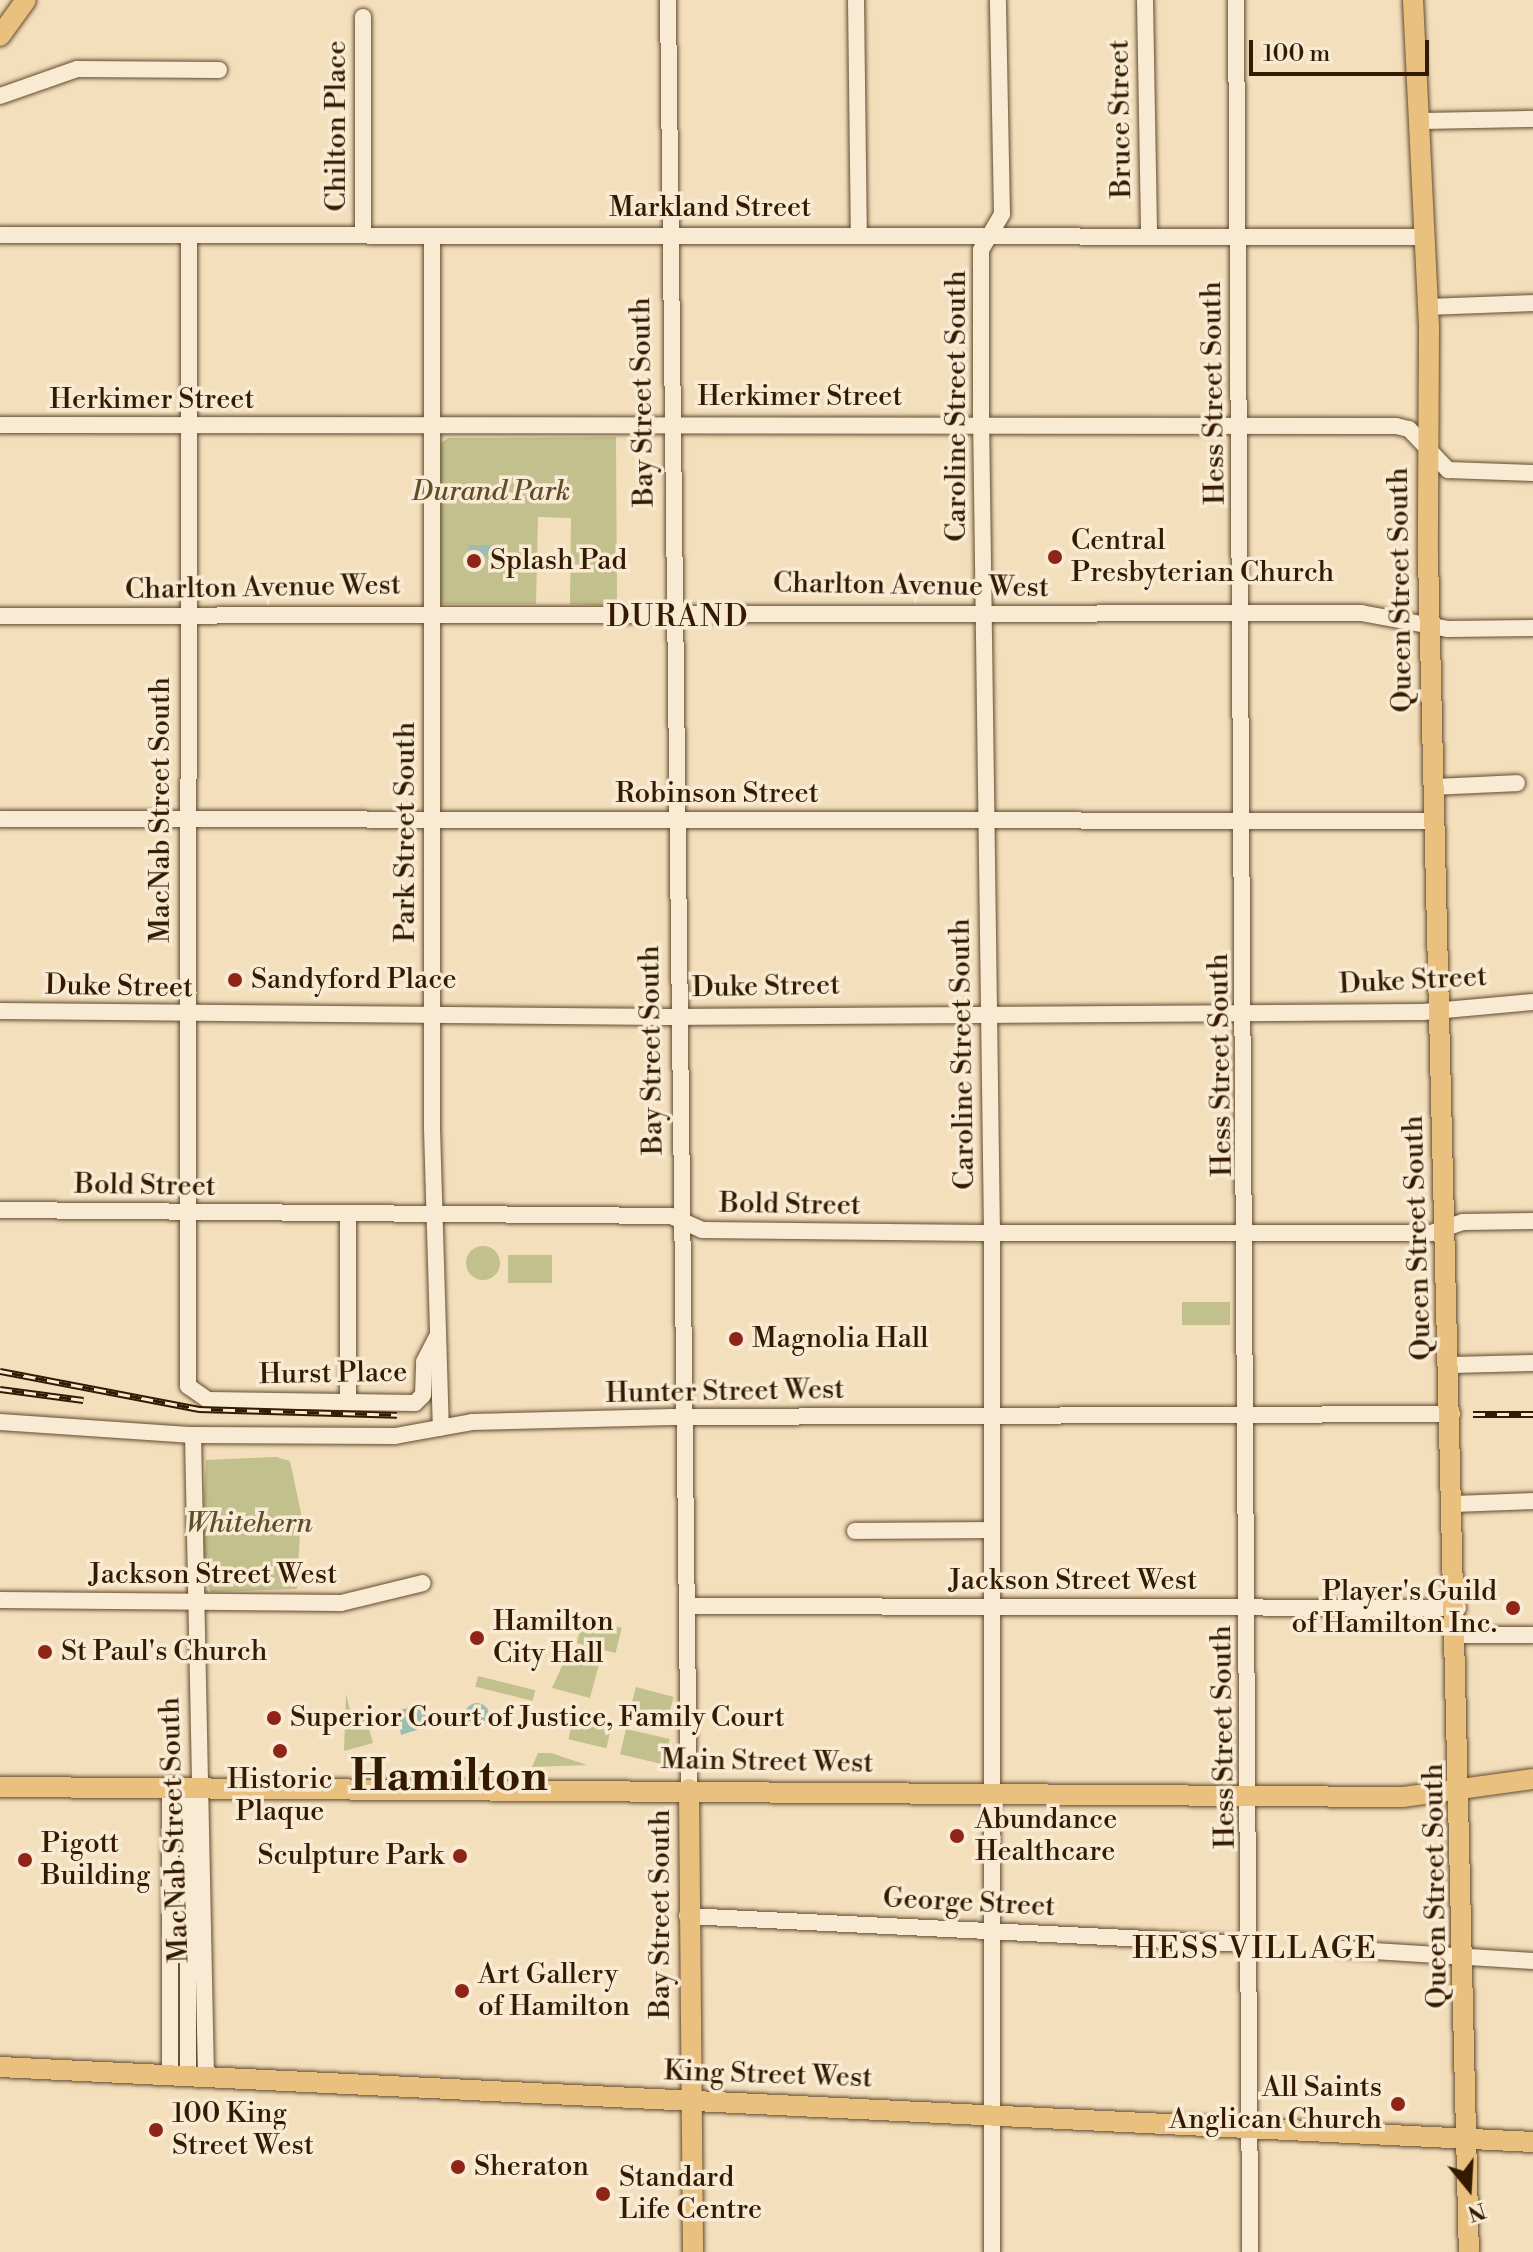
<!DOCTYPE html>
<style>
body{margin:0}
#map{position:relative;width:1533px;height:2252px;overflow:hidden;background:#f4dfbc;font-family:"Libre Bodoni",serif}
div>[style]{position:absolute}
.green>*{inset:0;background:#c2c08c;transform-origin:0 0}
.round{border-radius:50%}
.water>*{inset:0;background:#9cbdb1}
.roads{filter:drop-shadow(0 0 2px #634b2f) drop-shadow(0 0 2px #634b2f)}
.minor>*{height:16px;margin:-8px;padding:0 8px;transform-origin:8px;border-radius:8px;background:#f8ead3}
.major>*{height:20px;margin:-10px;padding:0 10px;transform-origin:10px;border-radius:10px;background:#eac07e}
.rail>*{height:7px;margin-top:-3.5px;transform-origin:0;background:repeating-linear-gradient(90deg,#f8ead3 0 12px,#331a00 0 24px);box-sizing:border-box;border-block:2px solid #331a00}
.dots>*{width:22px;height:22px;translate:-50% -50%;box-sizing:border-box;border:4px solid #f8ead3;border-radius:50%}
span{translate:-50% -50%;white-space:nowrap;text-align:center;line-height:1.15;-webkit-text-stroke:7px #f8ead3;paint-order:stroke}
.street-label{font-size:28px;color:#331a00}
.park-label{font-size:28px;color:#5e4c2a;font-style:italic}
.poi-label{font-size:28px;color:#331a00}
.left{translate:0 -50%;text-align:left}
.right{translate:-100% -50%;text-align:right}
.neighbourhood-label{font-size:30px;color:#331a00;letter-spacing:2px}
.town-label{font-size:44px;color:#331a00;font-weight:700}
.north{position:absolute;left:1429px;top:2148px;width:80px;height:80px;-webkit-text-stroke:6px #f8ead3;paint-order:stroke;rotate:162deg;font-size:22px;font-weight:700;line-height:32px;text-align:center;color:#331a00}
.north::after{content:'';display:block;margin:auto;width:28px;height:36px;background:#331a00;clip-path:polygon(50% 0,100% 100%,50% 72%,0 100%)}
.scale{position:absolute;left:1249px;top:40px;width:180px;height:36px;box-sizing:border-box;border:4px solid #331a00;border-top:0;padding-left:10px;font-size:24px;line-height:28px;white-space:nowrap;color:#331a00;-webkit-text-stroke:6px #f8ead3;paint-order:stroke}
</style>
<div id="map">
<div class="green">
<div style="clip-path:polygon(616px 437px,617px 606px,570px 604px,571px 518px,538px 517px,536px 604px,440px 604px,438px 445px,448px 438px)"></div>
<div class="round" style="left:466px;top:1246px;width:34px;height:34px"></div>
<div style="left:508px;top:1255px;width:44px;height:28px"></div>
<div style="left:1230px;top:1302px;width:23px;height:48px;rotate:90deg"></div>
<div style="clip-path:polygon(276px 1457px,290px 1461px,301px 1513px,297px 1589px,211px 1592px,200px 1570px,206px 1460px)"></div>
<div style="left:583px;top:1618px;width:40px;height:26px;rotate:14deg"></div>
<div style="clip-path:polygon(567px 1655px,599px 1664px,590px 1698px,552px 1688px)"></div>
<div style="left:478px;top:1676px;width:59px;height:11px;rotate:14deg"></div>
<div style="left:636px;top:1687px;width:39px;height:26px;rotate:15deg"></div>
<div style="clip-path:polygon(346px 1694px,353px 1722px,366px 1718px,373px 1743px,344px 1751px)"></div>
<div style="left:574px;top:1715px;width:39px;height:25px;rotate:13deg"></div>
<div style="left:626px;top:1729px;width:45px;height:26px;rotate:13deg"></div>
<div style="clip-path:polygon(538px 1753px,551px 1753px,587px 1765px,532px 1767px)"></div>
</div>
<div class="water">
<div style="clip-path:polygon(468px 545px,492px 545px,492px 551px,472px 569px)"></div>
<div class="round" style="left:465px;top:1703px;width:24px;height:24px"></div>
<div style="clip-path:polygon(427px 1703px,426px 1727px,401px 1735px,396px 1711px)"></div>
</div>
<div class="roads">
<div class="minor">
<div style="left:668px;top:0;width:1789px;rotate:89.33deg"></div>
<div style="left:856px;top:0;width:234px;rotate:89.3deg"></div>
<div style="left:1145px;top:0;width:236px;rotate:89deg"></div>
<div style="left:1236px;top:0;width:2252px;rotate:89.64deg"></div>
<div style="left:363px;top:17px;width:218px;rotate:90deg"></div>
<div style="left:0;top:96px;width:82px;rotate:-19.3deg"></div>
<div style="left:77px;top:69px;width:142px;rotate:0.4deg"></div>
<div style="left:1417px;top:121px;width:116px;rotate:-1deg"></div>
<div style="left:0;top:235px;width:1420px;rotate:0.08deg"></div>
<div style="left:432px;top:236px;width:893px;rotate:90deg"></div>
<div style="left:432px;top:1129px;width:299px;rotate:88.3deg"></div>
<div style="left:189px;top:239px;width:1147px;rotate:90.05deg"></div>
<div style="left:188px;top:1386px;width:24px;rotate:35deg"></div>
<div style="left:208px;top:1400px;width:207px;rotate:0.8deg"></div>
<div style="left:415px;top:1403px;width:11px;rotate:-45deg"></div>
<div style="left:423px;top:1395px;width:33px;rotate:-88deg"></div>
<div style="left:424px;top:1362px;width:31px;rotate:-63deg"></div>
<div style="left:1428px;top:307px;width:105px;rotate:-2.2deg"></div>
<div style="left:0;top:425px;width:1396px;rotate:0.04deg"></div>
<div style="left:1396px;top:426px;width:13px;rotate:13deg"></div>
<div style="left:1409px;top:429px;width:57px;rotate:46.4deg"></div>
<div style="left:1448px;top:470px;width:85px;rotate:2deg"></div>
<div style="left:0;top:616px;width:1361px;rotate:-0.13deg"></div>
<div style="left:1361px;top:613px;width:88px;rotate:10.4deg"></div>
<div style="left:1448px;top:629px;width:85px;rotate:-0.7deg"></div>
<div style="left:1433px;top:787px;width:84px;rotate:-2.7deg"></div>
<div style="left:0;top:819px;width:1434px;rotate:0.08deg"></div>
<div style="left:0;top:1011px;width:667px;rotate:0.52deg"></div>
<div style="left:667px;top:1017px;width:756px;rotate:-0.38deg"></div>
<div style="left:1423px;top:1012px;width:110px;rotate:-5.2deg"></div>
<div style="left:0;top:1210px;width:671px;rotate:0.51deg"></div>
<div style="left:671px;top:1216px;width:34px;rotate:24deg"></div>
<div style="left:702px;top:1230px;width:278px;rotate:0.6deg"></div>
<div style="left:980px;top:1233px;width:451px"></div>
<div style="left:1431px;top:1233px;width:34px;rotate:-19deg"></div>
<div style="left:1463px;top:1222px;width:70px;rotate:-0.8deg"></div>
<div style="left:1450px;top:1365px;width:83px;rotate:-1.4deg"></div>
<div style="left:348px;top:1402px;width:186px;rotate:-90deg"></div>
<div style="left:0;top:1422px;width:193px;rotate:3.9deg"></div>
<div style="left:193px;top:1435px;width:202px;rotate:0.3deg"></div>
<div style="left:395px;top:1436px;width:78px;rotate:-10.3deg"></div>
<div style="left:472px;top:1422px;width:200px;rotate:-1.4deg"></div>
<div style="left:672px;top:1417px;width:780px;rotate:-0.22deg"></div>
<div style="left:193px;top:1435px;width:643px;rotate:88.84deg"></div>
<div style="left:1455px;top:1504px;width:78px;rotate:-2.2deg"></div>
<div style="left:855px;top:1531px;width:135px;rotate:-0.4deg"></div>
<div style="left:0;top:1600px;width:341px;rotate:0.5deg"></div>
<div style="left:341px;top:1603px;width:84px;rotate:-13.7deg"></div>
<div style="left:688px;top:1606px;width:770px;rotate:0.15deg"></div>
<div style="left:1458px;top:1635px;width:75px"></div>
<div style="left:188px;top:1786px;width:291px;rotate:90deg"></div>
<div style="left:170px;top:1787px;width:289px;rotate:90deg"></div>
<div style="left:687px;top:1916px;width:562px;rotate:2.86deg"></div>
<div style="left:1342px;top:1949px;width:191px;rotate:3.6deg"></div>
<div style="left:992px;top:2252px;width:1019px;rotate:-90deg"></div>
<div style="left:992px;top:1233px;width:820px;rotate:-90.77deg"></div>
<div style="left:981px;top:413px;width:163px;rotate:-90deg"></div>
<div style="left:981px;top:250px;width:42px;rotate:-59.7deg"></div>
<div style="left:1002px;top:214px;width:214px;rotate:-91.1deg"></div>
</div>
<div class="major">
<div style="left:1413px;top:0;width:329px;rotate:87.2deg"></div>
<div style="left:1429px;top:329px;width:227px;rotate:90.3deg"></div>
<div style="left:1428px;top:556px;width:1696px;rotate:88.62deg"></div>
<div style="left:0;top:36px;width:44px;rotate:-54.2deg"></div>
<div style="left:0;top:1787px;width:1403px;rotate:0.41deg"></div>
<div style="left:1403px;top:1797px;width:131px;rotate:-7.9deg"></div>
<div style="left:689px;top:1789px;width:463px;rotate:89.5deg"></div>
<div style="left:0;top:2067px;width:1535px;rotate:2.8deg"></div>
</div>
</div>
<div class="rail">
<div style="left:0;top:1371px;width:203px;rotate:10.8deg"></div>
<div style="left:199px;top:1409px;width:198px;rotate:1.7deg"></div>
<div style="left:0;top:1389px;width:84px;rotate:7.5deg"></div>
<div style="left:1473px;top:1414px;width:60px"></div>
</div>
<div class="dots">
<div style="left:1055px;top:557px;background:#8f2418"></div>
<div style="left:474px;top:561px;background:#8f2418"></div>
<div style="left:235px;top:980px;background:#8f2418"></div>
<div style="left:736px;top:1339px;background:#8f2418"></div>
<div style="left:1513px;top:1608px;background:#8f2418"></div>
<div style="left:477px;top:1638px;background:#8f2418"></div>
<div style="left:45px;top:1652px;background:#8f2418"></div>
<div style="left:274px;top:1718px;background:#8f2418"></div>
<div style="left:280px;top:1751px;background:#8f2418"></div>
<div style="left:957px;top:1836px;background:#8f2418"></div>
<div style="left:460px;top:1856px;background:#8f2418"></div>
<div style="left:25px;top:1860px;background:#8f2418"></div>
<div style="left:462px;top:1991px;background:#8f2418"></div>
<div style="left:1398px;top:2104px;background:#8f2418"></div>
<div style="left:156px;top:2130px;background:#8f2418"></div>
<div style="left:458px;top:2167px;background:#8f2418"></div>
<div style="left:603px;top:2194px;background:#8f2418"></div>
</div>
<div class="street-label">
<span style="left:1121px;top:119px;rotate:-91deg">Bruce Street</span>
<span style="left:337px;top:126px;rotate:-90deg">Chilton Place</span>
<span style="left:710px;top:208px">Markland Street</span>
<span style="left:1214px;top:393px;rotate:-91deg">Hess Street South</span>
<span style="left:800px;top:397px">Herkimer Street</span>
<span style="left:152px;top:400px">Herkimer Street</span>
<span style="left:643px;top:402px;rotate:-91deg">Bay Street South</span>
<span style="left:957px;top:406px;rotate:-90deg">Caroline Street South</span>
<span style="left:911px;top:586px;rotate:1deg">Charlton Avenue West</span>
<span style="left:263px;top:588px;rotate:-1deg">Charlton Avenue West</span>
<span style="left:1401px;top:590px;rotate:-91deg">Queen Street South</span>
<span style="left:717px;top:794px">Robinson Street</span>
<span style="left:161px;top:810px;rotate:-90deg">MacNab Street South</span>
<span style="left:406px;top:832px;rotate:-90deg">Park Street South</span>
<span style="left:1413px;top:981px;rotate:-3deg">Duke Street</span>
<span style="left:119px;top:987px;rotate:1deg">Duke Street</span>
<span style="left:766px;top:987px;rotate:-1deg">Duke Street</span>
<span style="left:652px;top:1050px;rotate:-91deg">Bay Street South</span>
<span style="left:963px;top:1054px;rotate:-91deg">Caroline Street South</span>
<span style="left:1221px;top:1065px;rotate:-91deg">Hess Street South</span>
<span style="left:145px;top:1186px;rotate:1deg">Bold Street</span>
<span style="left:790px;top:1205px;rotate:1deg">Bold Street</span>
<span style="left:1418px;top:1238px;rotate:-92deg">Queen Street South</span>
<span style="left:333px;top:1374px;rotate:-1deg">Hurst Place</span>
<span style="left:725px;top:1392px;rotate:-1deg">Hunter Street West</span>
<span style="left:213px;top:1575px">Jackson Street West</span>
<span style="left:1073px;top:1581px">Jackson Street West</span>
<span style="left:1224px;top:1737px;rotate:-91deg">Hess Street South</span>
<span style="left:767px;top:1762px;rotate:1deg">Main Street West</span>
<span style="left:175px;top:1830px;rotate:-92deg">MacNab Street South</span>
<span style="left:1436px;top:1886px;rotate:-91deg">Queen Street South</span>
<span style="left:969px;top:1903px;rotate:3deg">George Street</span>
<span style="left:661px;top:1914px;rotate:-90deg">Bay Street South</span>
<span style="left:768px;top:2075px;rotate:2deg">King Street West</span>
</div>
<div class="park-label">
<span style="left:491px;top:492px">Durand Park</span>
<span style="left:249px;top:1524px">Whitehern</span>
</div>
<div class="poi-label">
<span class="left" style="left:1071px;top:557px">Central<br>Presbyterian Church</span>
<span class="left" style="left:490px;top:561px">Splash Pad</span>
<span class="left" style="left:251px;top:980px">Sandyford Place</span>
<span class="left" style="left:752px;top:1339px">Magnolia Hall</span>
<span class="right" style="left:1497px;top:1608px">Player's Guild<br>of Hamilton Inc.</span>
<span class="left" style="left:493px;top:1638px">Hamilton<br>City Hall</span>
<span class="left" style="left:61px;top:1652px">St Paul's Church</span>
<span class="left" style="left:290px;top:1718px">Superior Court of Justice, Family Court</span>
<span style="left:280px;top:1796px">Historic<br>Plaque</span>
<span class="left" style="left:975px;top:1836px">Abundance<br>Healthcare</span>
<span class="left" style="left:41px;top:1860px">Pigott<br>Building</span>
<span class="right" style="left:444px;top:1856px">Sculpture Park</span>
<span class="left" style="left:478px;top:1991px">Art Gallery<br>of Hamilton</span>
<span class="right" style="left:1382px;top:2104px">All Saints<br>Anglican Church</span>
<span class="left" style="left:172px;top:2130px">100 King<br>Street West</span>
<span class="left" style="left:474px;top:2167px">Sheraton</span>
<span class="left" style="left:619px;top:2194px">Standard<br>Life Centre</span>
</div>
<div class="neighbourhood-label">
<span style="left:678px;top:617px">DURAND</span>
<span style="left:1255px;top:1949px">HESS VILLAGE</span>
</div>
<div class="town-label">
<span style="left:449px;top:1777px">Hamilton</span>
</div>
<div class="north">N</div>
<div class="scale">100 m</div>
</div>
